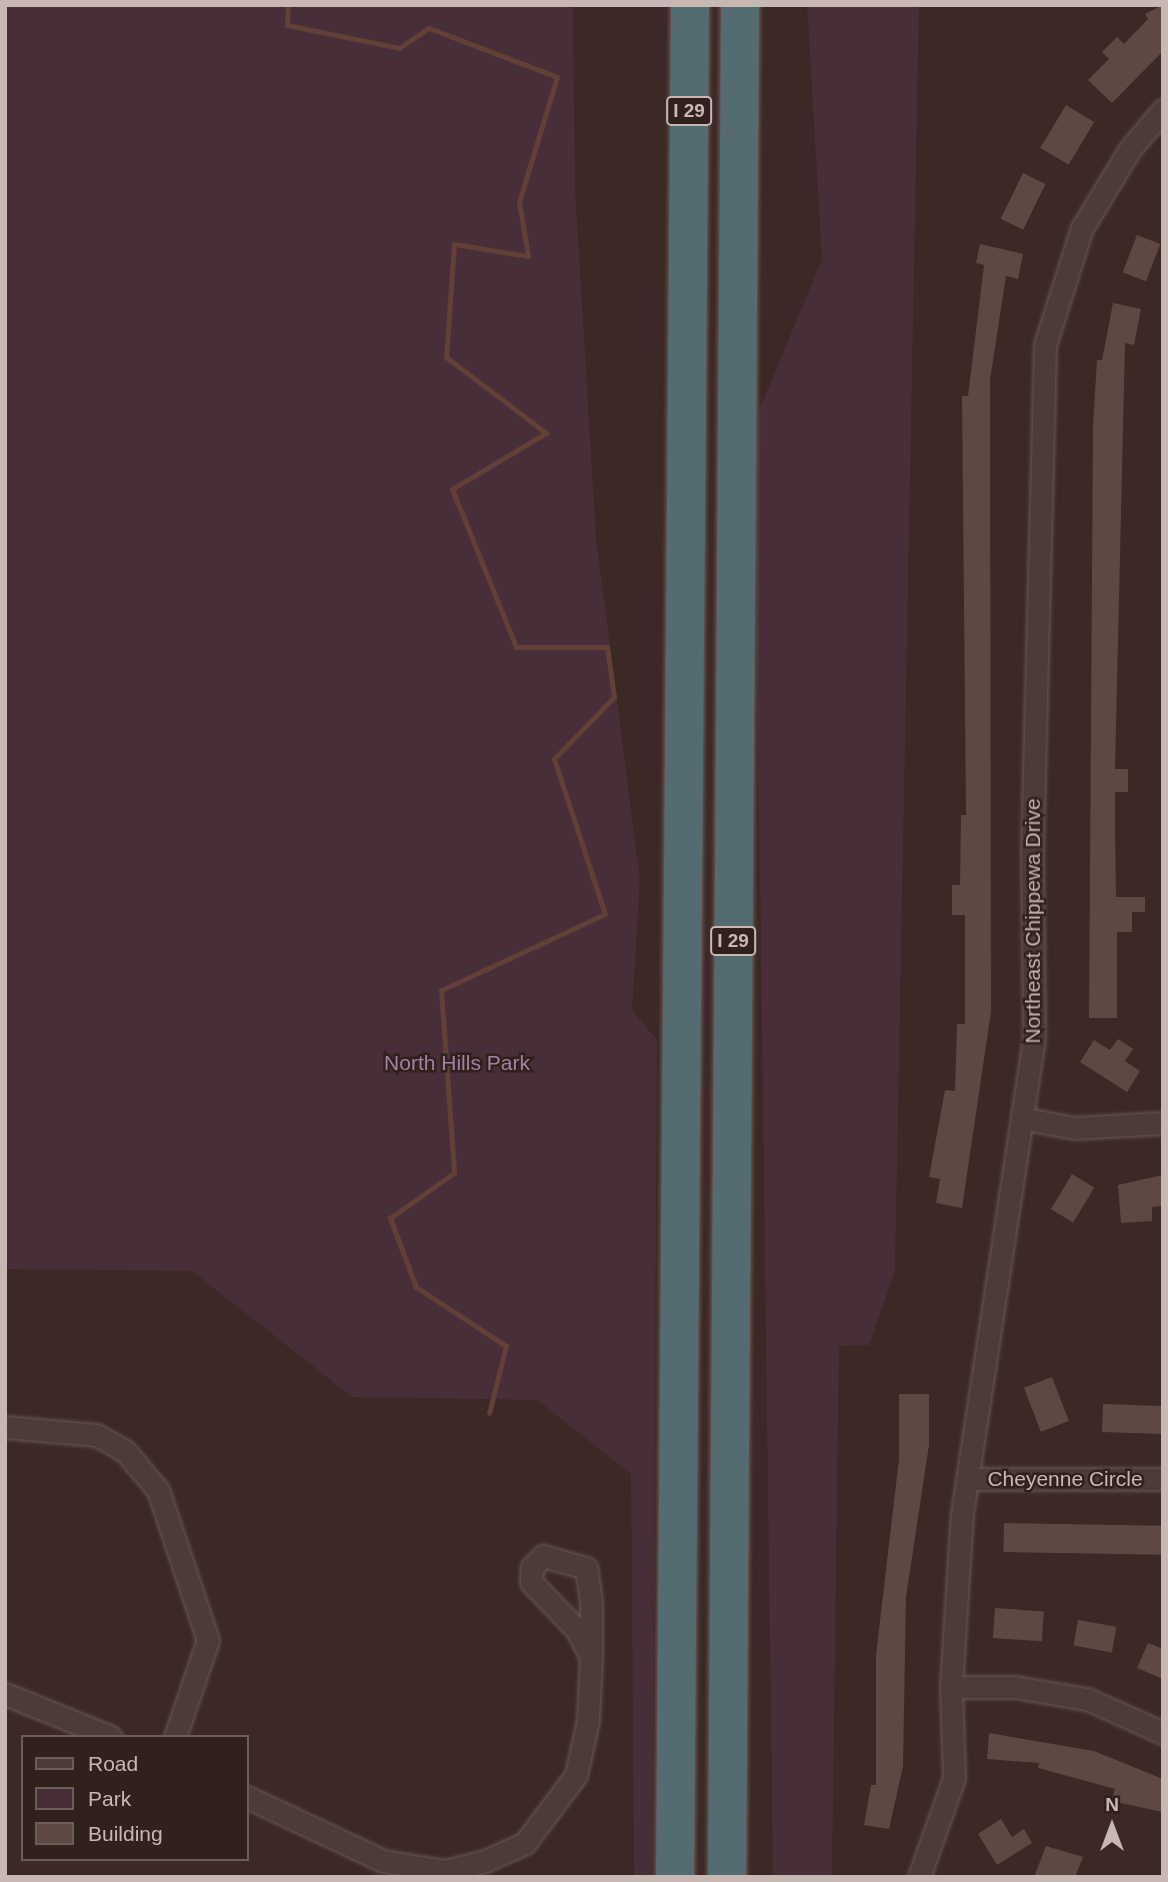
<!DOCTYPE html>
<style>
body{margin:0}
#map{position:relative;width:1168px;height:1882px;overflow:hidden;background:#3c2824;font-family:Helvetica,sans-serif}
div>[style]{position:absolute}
.green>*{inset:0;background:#472e39}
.stream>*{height:5px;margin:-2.5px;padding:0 2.5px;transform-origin:2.5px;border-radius:2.5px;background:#624038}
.building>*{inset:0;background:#5e4843;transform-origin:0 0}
.roads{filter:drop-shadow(0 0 2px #675753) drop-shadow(0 0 2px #675753)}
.minor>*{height:21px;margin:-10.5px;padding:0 10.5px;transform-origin:10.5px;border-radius:10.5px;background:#4c3c38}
.motorway>*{height:38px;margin:-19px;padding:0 19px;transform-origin:19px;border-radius:19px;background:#556b72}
span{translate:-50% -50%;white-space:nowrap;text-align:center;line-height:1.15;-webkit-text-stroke:5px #31211d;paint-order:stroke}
.shield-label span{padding:2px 5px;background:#31211d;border:2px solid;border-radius:5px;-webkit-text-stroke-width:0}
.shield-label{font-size:19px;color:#c7b8b3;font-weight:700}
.street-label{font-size:21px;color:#c7b8b3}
.park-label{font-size:21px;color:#a281a7}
.frame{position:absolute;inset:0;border:7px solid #c7b8b3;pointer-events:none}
.legend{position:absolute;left:21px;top:1735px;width:228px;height:126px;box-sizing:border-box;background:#31211d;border:2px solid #6d5d59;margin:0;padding:9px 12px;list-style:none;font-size:21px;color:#c7b8b3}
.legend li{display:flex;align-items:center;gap:14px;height:35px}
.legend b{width:35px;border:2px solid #6d5d59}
.north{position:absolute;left:1077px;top:1791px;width:70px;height:70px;-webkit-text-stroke:5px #31211d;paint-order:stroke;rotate:0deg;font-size:19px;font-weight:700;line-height:28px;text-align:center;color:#c7b8b3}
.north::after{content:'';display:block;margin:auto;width:24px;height:32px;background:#c7b8b3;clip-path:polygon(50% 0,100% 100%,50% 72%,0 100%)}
</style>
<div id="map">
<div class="green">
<div style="clip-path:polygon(5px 5px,573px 5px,575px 187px,596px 537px,640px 879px,632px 1010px,657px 1040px,652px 1877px,634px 1877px,631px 1474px,537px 1400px,352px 1397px,192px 1271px,5px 1269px)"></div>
<div style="clip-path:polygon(807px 5px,919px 5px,895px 1271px,869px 1345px,839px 1346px,832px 1877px,773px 1877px,754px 423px,822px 259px)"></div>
</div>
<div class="stream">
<div style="left:288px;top:5px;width:20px;rotate:93deg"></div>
<div style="left:287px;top:25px;width:114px;rotate:11.6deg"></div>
<div style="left:399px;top:48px;width:36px;rotate:-34deg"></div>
<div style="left:429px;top:28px;width:137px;rotate:20.9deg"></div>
<div style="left:557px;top:77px;width:131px;rotate:106.9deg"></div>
<div style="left:519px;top:202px;width:55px;rotate:80.5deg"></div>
<div style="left:528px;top:256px;width:75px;rotate:-170.8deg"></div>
<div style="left:454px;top:244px;width:113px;rotate:94deg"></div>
<div style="left:446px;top:357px;width:126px;rotate:37.2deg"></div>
<div style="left:546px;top:433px;width:109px;rotate:149.2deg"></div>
<div style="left:452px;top:489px;width:170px;rotate:67.9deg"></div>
<div style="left:516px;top:647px;width:91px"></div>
<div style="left:607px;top:647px;width:50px;rotate:82deg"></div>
<div style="left:614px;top:697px;width:86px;rotate:134.1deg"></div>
<div style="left:554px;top:759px;width:163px;rotate:71.8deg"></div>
<div style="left:605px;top:914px;width:181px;rotate:155.1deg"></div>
<div style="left:441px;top:990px;width:183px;rotate:85.9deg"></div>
<div style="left:454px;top:1173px;width:78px;rotate:144.9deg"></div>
<div style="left:390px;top:1218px;width:74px;rotate:69.4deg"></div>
<div style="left:416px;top:1287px;width:108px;rotate:33.2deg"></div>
<div style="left:506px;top:1346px;width:69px;rotate:104.2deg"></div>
</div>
<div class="building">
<div style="clip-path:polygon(1163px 5px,1163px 51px,1112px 103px,1088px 80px,1109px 59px,1102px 52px,1117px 37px,1124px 44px,1148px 19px,1145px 14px)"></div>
<div style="left:1066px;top:105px;width:33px;height:50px;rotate:31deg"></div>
<div style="left:1023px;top:173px;width:25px;height:51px;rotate:26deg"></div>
<div style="left:1137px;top:235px;width:25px;height:40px;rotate:21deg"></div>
<div style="clip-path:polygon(980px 244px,1023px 254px,1018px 279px,1006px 276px,990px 380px,991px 1012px,962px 1208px,936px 1203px,940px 1179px,929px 1177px,945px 1090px,955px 1091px,957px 1024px,965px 1024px,965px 915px,952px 915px,952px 885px,960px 885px,961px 815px,966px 815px,962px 396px,968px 396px,984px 265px,976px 263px)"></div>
<div style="clip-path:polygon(1113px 303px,1141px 309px,1134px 345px,1125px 343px,1115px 769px,1128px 769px,1128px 792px,1115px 792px,1115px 823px,1116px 897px,1145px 897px,1145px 912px,1132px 912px,1132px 932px,1117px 932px,1117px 1018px,1089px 1018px,1093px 425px,1097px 360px,1102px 360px)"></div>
<div style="clip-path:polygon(1118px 1039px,1133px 1049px,1125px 1061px,1140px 1071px,1127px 1092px,1080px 1062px,1094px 1040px,1110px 1050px)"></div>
<div style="left:1072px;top:1174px;width:26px;height:41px;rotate:31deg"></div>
<div style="clip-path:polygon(1163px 1175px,1163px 1206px,1152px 1207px,1152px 1221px,1121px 1223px,1118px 1185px)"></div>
<div style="left:1052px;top:1377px;width:47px;height:30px;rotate:69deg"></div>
<div style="clip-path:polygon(899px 1394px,929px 1394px,929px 1445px,906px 1597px,903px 1766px,889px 1829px,864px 1825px,871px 1785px,876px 1785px,876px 1655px,899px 1459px)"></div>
<div style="left:1103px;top:1404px;width:60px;height:28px;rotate:2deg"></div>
<div style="left:1004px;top:1523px;width:159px;height:29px;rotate:1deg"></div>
<div style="left:995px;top:1608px;width:49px;height:30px;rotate:4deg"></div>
<div style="left:1078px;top:1620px;width:39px;height:26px;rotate:10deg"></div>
<div style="clip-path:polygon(1148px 1643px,1163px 1649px,1163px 1679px,1137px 1668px)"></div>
<div style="clip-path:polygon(989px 1733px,1094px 1751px,1163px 1779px,1163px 1812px,1111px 1801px,1115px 1789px,1038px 1768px,1039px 1763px,987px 1759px)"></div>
<div style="clip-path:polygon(1001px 1819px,1012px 1837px,1024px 1829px,1032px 1843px,997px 1865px,978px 1834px)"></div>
<div style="clip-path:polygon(1046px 1846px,1083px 1857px,1075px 1877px,1034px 1877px)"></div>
</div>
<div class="roads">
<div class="minor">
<div style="left:1026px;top:1119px;width:49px;rotate:10.6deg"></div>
<div style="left:1074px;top:1128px;width:89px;rotate:-3.2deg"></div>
<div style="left:5px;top:1427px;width:92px;rotate:5deg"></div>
<div style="left:97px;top:1435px;width:32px;rotate:30deg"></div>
<div style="left:125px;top:1451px;width:51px;rotate:49.8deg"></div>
<div style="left:158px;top:1490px;width:158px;rotate:71.6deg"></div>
<div style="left:208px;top:1640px;width:102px;rotate:108.8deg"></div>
<div style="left:967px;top:1479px;width:196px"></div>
<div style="left:951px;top:1687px;width:64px"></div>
<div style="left:1015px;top:1687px;width:73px;rotate:9.5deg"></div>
<div style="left:1087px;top:1699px;width:83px;rotate:24.1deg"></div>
<div style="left:5px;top:1694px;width:114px;rotate:22.1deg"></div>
<div style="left:247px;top:1797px;width:150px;rotate:25.2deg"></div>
<div style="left:383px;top:1861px;width:63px;rotate:9.2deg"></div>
<div style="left:445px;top:1871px;width:41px;rotate:-14deg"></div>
<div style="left:485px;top:1861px;width:44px;rotate:-24.2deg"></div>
<div style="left:525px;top:1843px;width:85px;rotate:-53.1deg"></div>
<div style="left:576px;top:1775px;width:56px;rotate:-77.7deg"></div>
<div style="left:588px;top:1720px;width:63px;rotate:-87.3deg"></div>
<div style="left:591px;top:1657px;width:55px;rotate:-90deg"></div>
<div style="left:591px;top:1602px;width:34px;rotate:-98deg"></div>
<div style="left:586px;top:1568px;width:45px;rotate:-164.4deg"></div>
<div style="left:543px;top:1556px;width:16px;rotate:135deg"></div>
<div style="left:532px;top:1567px;width:15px;rotate:94deg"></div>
<div style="left:531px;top:1582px;width:66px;rotate:46.2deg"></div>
<div style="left:577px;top:1630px;width:30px;rotate:63deg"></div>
<div style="left:919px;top:1877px;width:105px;rotate:-70.5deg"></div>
<div style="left:954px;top:1778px;width:91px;rotate:-91.9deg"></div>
<div style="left:951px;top:1687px;width:173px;rotate:-86.4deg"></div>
<div style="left:962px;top:1514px;width:481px;rotate:-81.4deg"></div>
<div style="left:1034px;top:1038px;width:187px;rotate:-90.6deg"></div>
<div style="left:1032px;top:851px;width:506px;rotate:-88.53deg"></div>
<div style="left:1045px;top:345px;width:123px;rotate:-72.5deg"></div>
<div style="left:1082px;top:228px;width:92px;rotate:-58.7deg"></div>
<div style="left:1130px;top:149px;width:51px;rotate:-49.8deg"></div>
</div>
<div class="motorway">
<div style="left:675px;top:1877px;width:1872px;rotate:-89.54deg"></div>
<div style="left:727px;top:1877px;width:1872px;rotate:-89.6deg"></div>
</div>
</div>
<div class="shield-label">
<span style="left:689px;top:111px">I 29</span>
<span style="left:733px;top:941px">I 29</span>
</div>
<div class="street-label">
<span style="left:1033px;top:921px;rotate:-90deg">Northeast Chippewa Drive</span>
<span style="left:1065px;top:1479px">Cheyenne Circle</span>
</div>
<div class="park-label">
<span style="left:457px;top:1063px">North Hills Park</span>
</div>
<div class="frame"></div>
<ul class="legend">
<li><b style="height:9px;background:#4c3c38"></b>Road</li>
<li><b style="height:19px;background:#472e39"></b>Park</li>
<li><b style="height:19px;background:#5e4843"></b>Building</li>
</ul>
<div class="north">N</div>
</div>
